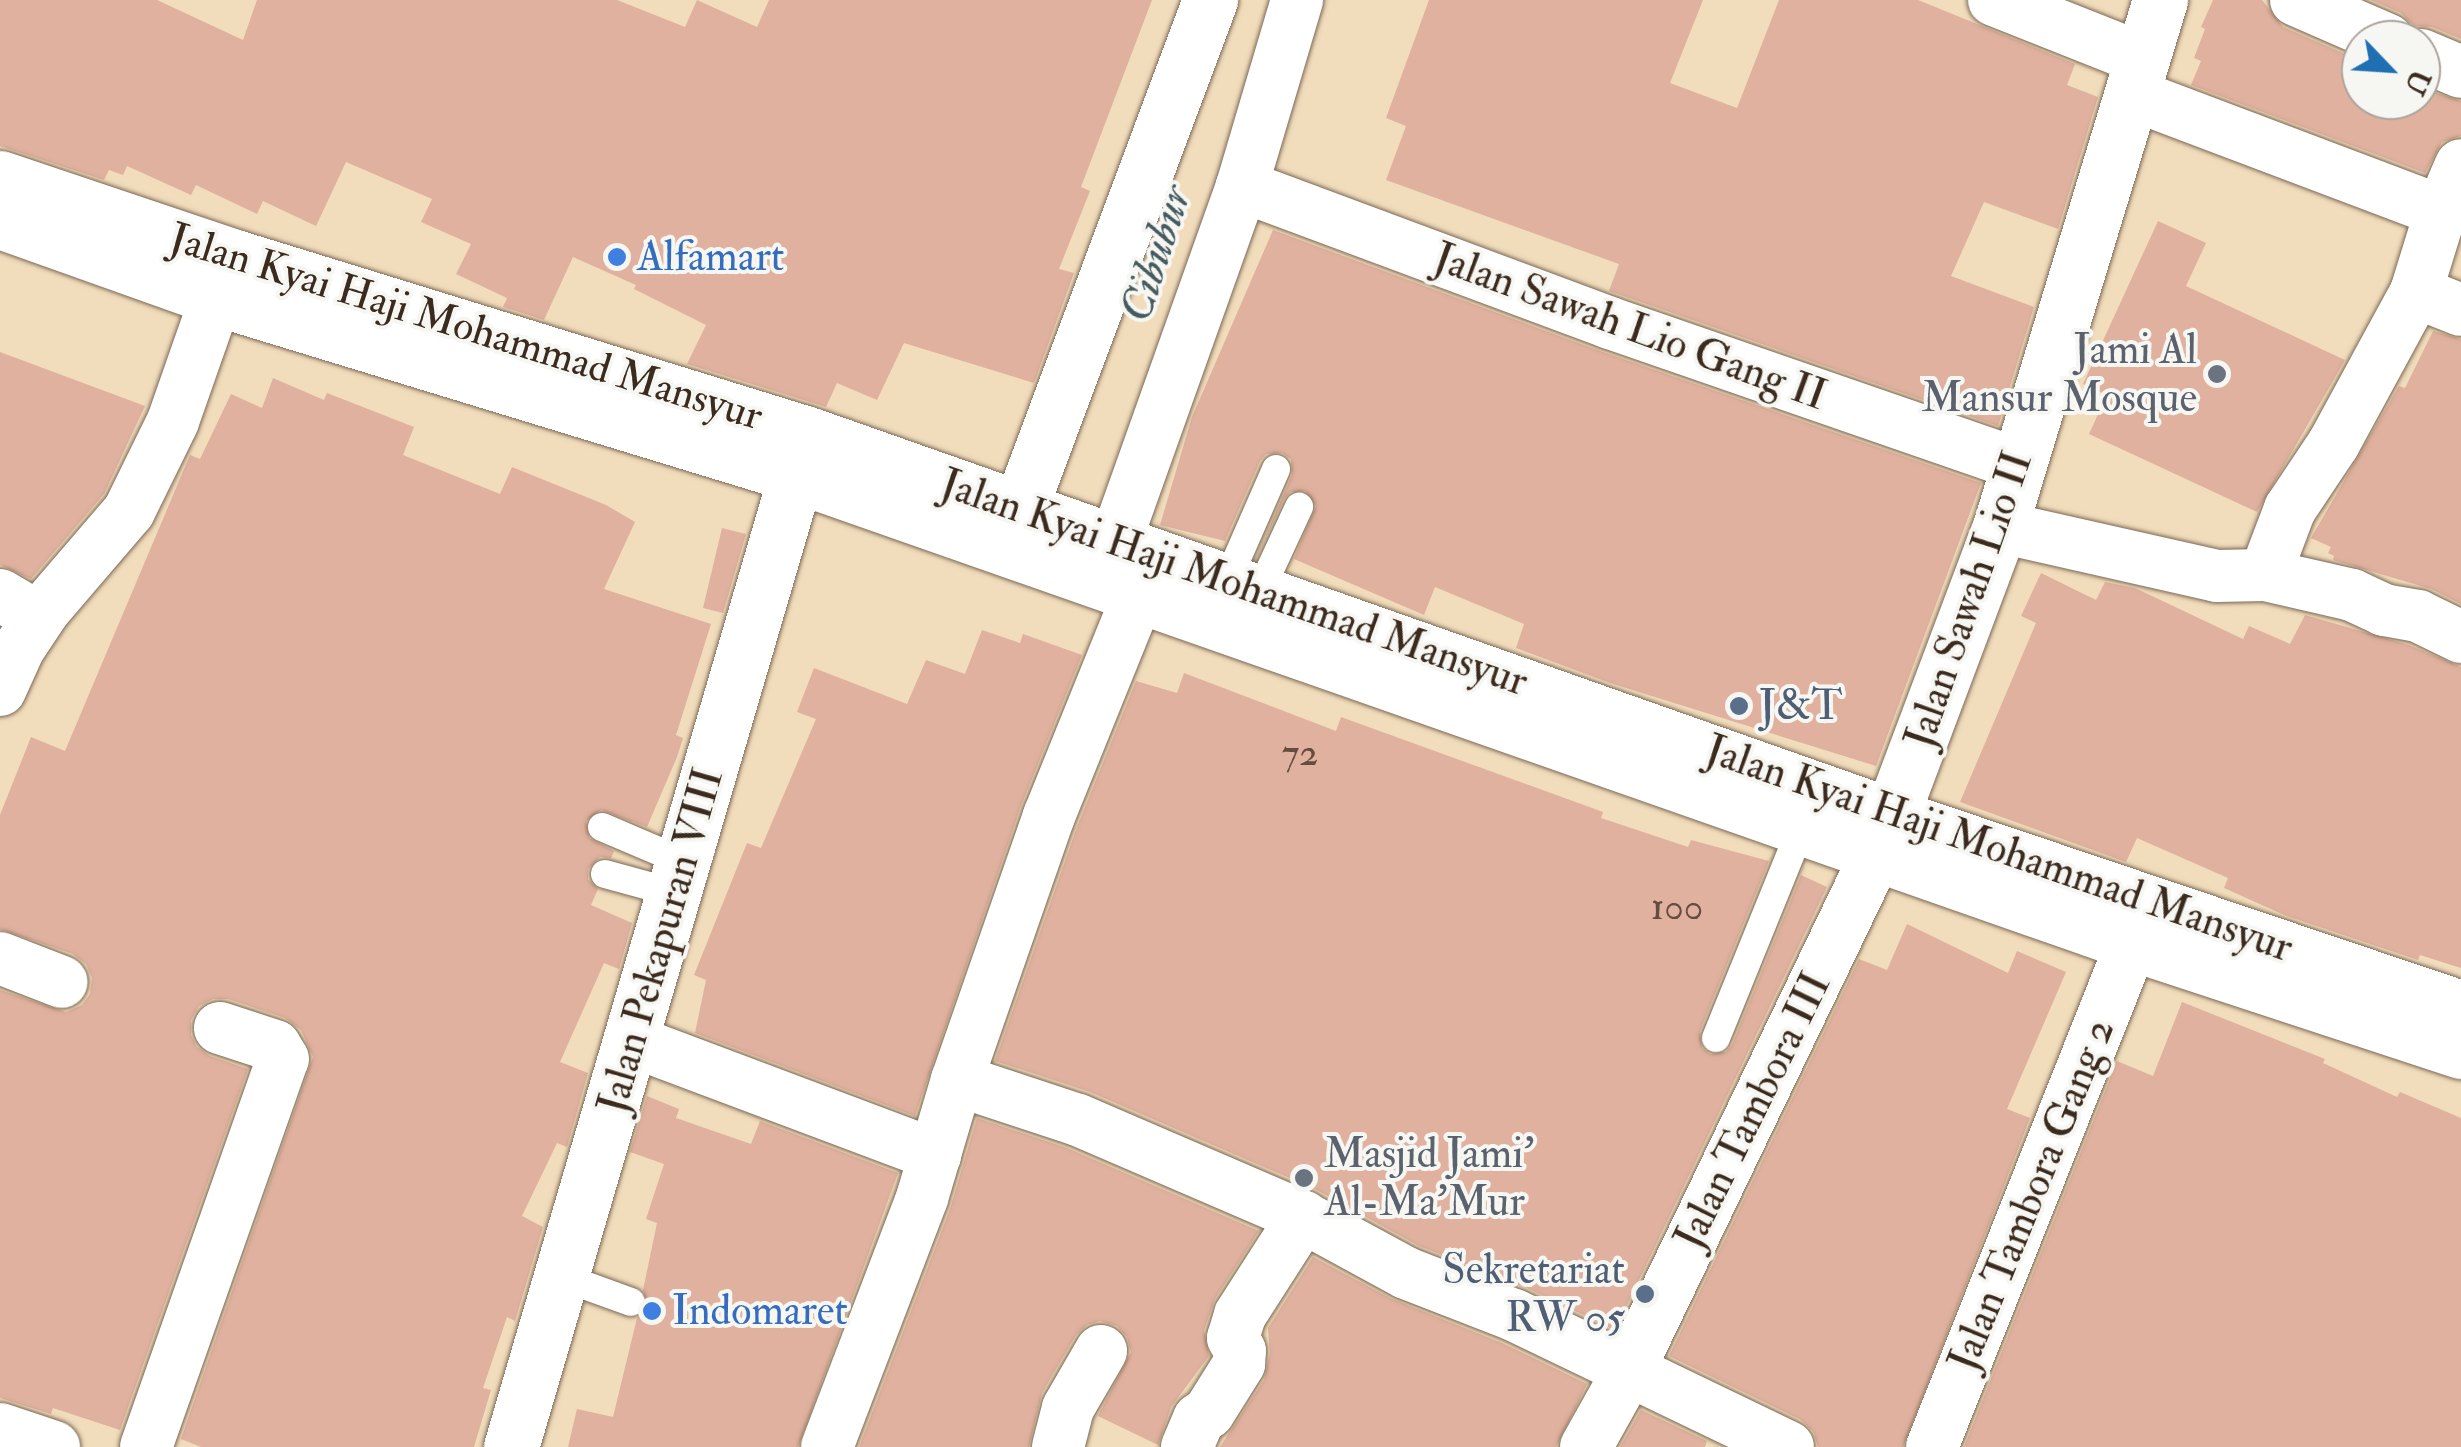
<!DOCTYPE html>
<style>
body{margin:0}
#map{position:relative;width:2461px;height:1447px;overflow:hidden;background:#f1dcbb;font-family:"IM FELL Double Pica",serif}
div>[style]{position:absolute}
.building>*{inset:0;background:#e0b19e}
.roads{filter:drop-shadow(0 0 2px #7b6855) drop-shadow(0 0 2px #7b6855)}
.lane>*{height:28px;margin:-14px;padding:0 14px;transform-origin:14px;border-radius:14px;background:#fff}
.street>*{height:52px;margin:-26px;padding:0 26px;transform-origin:26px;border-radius:26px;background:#fff}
.secondary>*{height:55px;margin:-27.5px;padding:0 27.5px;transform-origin:27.5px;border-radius:27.5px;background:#fff}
.dots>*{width:28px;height:28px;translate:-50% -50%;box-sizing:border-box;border:5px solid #f6f6f2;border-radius:50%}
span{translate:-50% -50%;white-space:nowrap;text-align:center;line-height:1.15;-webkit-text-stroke:8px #f6f6f2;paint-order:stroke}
.number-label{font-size:38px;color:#644c3e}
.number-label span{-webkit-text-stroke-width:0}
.shop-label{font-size:42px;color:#366cbe}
.left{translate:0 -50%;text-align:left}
.street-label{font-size:42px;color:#3b2a1e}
.worship-label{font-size:42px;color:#5b616d}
.right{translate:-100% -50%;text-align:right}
.service-label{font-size:42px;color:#4e5e75}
.water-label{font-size:45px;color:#465b5f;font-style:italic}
.north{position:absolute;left:2341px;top:20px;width:100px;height:100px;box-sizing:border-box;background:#f6f6f2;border:2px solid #aba49d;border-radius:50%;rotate:115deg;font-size:28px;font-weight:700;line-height:40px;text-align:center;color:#3b2a1e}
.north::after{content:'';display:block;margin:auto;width:35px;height:45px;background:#1f6fb2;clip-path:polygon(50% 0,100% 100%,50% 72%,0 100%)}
</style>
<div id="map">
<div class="building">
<div style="clip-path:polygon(0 0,157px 0,243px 40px,257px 0,617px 0,685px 27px,697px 0,757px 27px,769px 0,1152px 0,1081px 187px,1090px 191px,1059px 269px,1074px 273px,1034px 383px,904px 343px,877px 400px,837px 383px,826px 407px,687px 364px,706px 325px,634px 289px,636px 285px,573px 257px,544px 320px,503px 307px,507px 298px,456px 274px,471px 244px,421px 222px,432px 199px,346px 162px,316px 226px,263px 201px,257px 214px,196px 185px,191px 195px,127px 166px,123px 175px,109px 170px,104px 180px,0 146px)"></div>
<div style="clip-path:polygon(1429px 0,1703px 0,1670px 83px,1737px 108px,1779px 0,1918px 0,2075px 64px,2067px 85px,2098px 97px,2058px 229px,1984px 202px,1951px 276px,2034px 307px,1998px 426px,1609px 291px,1619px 264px,1386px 180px,1406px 126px,1386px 118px)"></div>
<div style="clip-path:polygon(2213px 0,2262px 0,2283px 27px,2361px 61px,2361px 100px,2421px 100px,2421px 88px,2461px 101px,2461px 136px,2442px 142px,2425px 173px,2191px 85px,2201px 61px,2194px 58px,2205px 29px,2201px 27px)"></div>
<div style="clip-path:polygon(2371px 0,2461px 0,2461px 39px,2432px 27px,2414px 26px,2401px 13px)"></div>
<div style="clip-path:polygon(2158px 221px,2206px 243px,2186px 286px,2345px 360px,2257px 512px,2089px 434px,2107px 395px,2083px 384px)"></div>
<div style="clip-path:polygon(1273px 230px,1600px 351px,1981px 483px,1876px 766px,1610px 683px,1516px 648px,1524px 624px,1435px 587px,1424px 615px,1294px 559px,1316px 506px,1305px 491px,1290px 492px,1284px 499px,1262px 545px,1292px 475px,1291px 459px,1282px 453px,1266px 454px,1260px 461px,1225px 541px,1160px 525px,1192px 417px)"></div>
<div style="clip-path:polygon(2433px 331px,2461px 339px,2461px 604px,2431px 589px,2333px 560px,2334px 556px,2328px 553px,2331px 547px,2311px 538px,2399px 386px,2405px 388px)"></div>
<div style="clip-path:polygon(0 352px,145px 406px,104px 494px,31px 579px,0 565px)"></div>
<div style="clip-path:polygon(273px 378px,324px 400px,327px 393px,414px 427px,403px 455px,500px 494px,512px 467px,606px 505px,635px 522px,604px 589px,711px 624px,676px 735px,683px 738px,677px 757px,647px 827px,601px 810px,586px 821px,589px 838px,614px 851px,611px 858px,600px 857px,588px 869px,588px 879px,598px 889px,591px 905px,632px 923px,619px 969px,604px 963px,560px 1062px,588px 1073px,567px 1147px,557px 1143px,522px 1216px,543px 1227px,515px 1321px,507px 1317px,483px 1388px,491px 1390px,474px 1447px,201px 1447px,181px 1439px,313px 1057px,301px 1030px,285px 1018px,228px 999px,213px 999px,199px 1006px,191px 1020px,191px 1035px,197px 1047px,210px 1056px,248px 1069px,120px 1430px,53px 1408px,51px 1414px,0 1398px,0 990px,66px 1012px,82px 1005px,90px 994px,92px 978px,86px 964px,73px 954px,0 929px,0 815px,31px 737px,65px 751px,190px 455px,200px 459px,231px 394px,262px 408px)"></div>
<div style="clip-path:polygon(722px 528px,746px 534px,723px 613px,703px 608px)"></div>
<div style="clip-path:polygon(2041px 573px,2096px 600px,2105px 582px,2135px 588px,2243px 639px,2249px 626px,2290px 644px,2305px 615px,2409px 645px,2461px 667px,2461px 968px,2420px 955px,2418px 960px,2284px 915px,2224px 888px,2228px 878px,2137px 838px,2126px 862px,1960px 802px,2036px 623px,2021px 616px)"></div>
<div style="clip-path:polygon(982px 630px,1020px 643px,1023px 634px,1082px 655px,1021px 806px,915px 1116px,695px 1033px,706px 980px,694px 975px,747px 843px,761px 848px,816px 719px,797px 712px,814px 668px,907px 704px,926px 660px,965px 674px)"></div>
<div style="clip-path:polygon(1184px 673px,1336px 731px,1341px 717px,1603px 812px,1601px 818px,1688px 847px,1691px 840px,1769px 861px,1700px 1031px,1702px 1048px,1710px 1054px,1726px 1052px,1732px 1045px,1801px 875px,1827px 887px,1615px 1330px,1527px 1288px,1419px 1246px,1315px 1189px,1090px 1092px,995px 1061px,1077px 827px,1136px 681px,1177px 693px)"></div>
<div style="clip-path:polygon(1907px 924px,2008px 973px,2017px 951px,2066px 972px,2007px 1109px,2030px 1118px,1903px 1447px,1818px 1447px,1813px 1431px,1801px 1420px,1669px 1356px,1859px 959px,1887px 970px)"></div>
<div style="clip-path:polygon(2182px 1002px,2325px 1059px,2323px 1063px,2397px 1097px,2400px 1092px,2461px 1118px,2461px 1447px,1964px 1447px,2117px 1061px,2153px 1076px)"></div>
<div style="clip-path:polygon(647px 1096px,679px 1109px,676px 1118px,751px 1144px,760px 1121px,898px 1173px,798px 1447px,568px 1447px,577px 1409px,613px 1417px,637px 1318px,648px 1307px,643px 1290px,657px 1223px,646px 1219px,664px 1164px,630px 1152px)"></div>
<div style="clip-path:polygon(977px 1118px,1067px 1148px,1259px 1231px,1215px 1299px,1204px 1330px,1209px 1356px,1171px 1407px,1158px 1445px,1098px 1416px,1131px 1352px,1127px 1337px,1117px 1326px,1100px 1321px,1087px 1325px,1076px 1335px,1042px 1393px,1029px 1447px,859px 1447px,950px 1209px)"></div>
<div style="clip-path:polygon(1313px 1257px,1392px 1299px,1502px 1343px,1587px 1384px,1556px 1447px,1220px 1447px,1264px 1380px,1270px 1353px,1268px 1328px)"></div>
<div style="clip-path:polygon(1641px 1410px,1707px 1441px,1705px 1447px,1620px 1447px)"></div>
</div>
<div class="roads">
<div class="lane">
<div style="left:1228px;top:579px;width:120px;rotate:-66.4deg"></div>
<div style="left:1260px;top:591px;width:93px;rotate:-65.1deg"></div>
<div style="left:602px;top:827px;width:89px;rotate:23.1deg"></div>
<div style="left:605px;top:874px;width:73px;rotate:15.2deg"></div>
<div style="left:1716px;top:1038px;width:231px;rotate:-67.9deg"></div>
<div style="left:562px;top:1277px;width:73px;rotate:19.9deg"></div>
</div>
<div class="street">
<div style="left:1994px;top:0;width:160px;rotate:21.6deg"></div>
<div style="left:2296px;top:0;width:100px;rotate:23.5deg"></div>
<div style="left:2421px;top:55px;width:43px;rotate:23deg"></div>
<div style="left:2131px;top:94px;width:331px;rotate:20.7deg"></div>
<div style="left:2441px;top:211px;width:85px;rotate:107.2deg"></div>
<div style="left:2416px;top:292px;width:48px;rotate:21.8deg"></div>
<div style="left:1242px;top:186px;width:393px;rotate:20.4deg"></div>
<div style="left:1610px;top:323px;width:433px;rotate:19.1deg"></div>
<div style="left:2441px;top:211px;width:50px;rotate:-66.5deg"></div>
<div style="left:2000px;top:527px;width:222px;rotate:12.7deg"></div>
<div style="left:2217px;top:576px;width:48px;rotate:-1.2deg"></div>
<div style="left:2265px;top:575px;width:89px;rotate:12.9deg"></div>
<div style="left:2352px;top:595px;width:35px;rotate:25deg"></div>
<div style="left:2384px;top:610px;width:35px;rotate:10deg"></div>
<div style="left:2418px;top:616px;width:48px;rotate:26deg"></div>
<div style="left:1116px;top:540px;width:376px;rotate:-70.4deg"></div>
<div style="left:1242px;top:186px;width:194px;rotate:-73.5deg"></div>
<div style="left:2265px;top:575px;width:71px;rotate:-69.3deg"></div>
<div style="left:2290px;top:509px;width:79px;rotate:-56.3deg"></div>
<div style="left:2334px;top:443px;width:172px;rotate:-61.5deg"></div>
<div style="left:0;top:595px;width:45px;rotate:30.5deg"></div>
<div style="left:0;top:690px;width:46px;rotate:-65.7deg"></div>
<div style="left:19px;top:648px;width:47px;rotate:-56.3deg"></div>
<div style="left:45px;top:609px;width:129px;rotate:-49.4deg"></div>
<div style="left:129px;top:511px;width:100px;rotate:-63.9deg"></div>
<div style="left:173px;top:421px;width:130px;rotate:-70.7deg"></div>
<div style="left:0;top:958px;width:66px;rotate:21.2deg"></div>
<div style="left:632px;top:1041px;width:324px;rotate:20.6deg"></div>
<div style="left:957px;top:1080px;width:127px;rotate:18.3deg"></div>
<div style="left:1078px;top:1120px;width:245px;rotate:23.3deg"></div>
<div style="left:1303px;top:1217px;width:117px;rotate:28.5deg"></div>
<div style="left:1406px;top:1273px;width:116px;rotate:21.3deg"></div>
<div style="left:1514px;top:1315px;width:304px;rotate:25.7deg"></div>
<div style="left:0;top:1429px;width:57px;rotate:18.4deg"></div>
<div style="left:146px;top:1447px;width:411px;rotate:-70.6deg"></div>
<div style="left:283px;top:1059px;width:15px;rotate:-122deg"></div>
<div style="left:275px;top:1046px;width:58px;rotate:-161.9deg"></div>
<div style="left:827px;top:1447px;width:267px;rotate:-69.1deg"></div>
<div style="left:922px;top:1198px;width:123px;rotate:-73.5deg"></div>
<div style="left:957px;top:1080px;width:280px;rotate:-70.8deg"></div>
<div style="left:1049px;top:816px;width:237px;rotate:-68deg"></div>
<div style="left:1058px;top:1447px;width:40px;rotate:-75.6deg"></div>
<div style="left:1068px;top:1408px;width:66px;rotate:-59.9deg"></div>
<div style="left:1187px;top:1447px;width:30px;rotate:-67deg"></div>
<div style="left:1199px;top:1419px;width:12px;rotate:-35deg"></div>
<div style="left:1209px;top:1412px;width:57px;rotate:-58deg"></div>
<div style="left:1239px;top:1364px;width:13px;rotate:-86deg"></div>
<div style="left:1240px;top:1351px;width:15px;rotate:-118deg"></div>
<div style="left:1233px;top:1338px;width:24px;rotate:-73deg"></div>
<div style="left:1240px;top:1315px;width:117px;rotate:-57.3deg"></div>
<div style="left:1586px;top:1447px;width:88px;rotate:-60.8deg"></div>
<div style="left:1629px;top:1370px;width:573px;rotate:-64.37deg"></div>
<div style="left:1932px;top:1447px;width:542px;rotate:-68.36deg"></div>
</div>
<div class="secondary">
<div style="left:0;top:178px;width:248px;rotate:18.6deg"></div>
<div style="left:235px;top:257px;width:600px;rotate:17.17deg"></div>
<div style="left:808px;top:434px;width:1149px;rotate:19.41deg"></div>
<div style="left:1892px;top:816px;width:601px;rotate:18.65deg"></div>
<div style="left:0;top:221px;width:229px;rotate:19.6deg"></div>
<div style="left:216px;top:298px;width:606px;rotate:16.97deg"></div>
<div style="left:796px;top:475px;width:1416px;rotate:19.31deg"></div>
<div style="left:2132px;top:943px;width:346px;rotate:18.2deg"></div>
<div style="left:1008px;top:540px;width:577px;rotate:-69.49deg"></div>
<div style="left:1878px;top:851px;width:346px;rotate:-69.4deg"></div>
<div style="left:2000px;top:527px;width:551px;rotate:-73.11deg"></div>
<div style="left:511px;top:1447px;width:1013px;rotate:-73.66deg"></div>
</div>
</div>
<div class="dots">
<div style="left:617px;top:257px;background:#3f7fe0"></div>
<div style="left:2217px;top:374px;background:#6b7280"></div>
<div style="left:1739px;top:706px;background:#5c6f8a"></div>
<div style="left:1304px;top:1178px;background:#6b7280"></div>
<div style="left:1645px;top:1294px;background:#5c6f8a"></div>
<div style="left:652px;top:1311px;background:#3f7fe0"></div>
</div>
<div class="number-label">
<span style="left:1300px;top:754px">72</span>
<span style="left:1677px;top:908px">100</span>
</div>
<div class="shop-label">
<span class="left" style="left:637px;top:257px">Alfamart</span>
<span class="left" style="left:672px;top:1311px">Indomaret</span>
</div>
<div class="street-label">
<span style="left:466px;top:327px;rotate:17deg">Jalan Kyai Haji Mohammad Mansyur</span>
<span style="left:1630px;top:327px;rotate:20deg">Jalan Sawah Lio Gang II</span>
<span style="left:1234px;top:583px;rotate:19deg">Jalan Kyai Haji Mohammad Mansyur</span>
<span style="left:1969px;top:600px;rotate:-71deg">Jalan Sawah Lio II</span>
<span style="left:1999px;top:849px;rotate:19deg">Jalan Kyai Haji Mohammad Mansyur</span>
<span style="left:661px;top:941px;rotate:-74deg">Jalan Pekapuran VIII</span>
<span style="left:1753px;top:1111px;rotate:-64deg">Jalan Tambora III</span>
<span style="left:2032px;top:1195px;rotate:-68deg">Jalan Tambora Gang 2</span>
</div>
<div class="worship-label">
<span class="right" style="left:2197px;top:374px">Jami Al<br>Mansur Mosque</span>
<span class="left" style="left:1324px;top:1178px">Masjid Jami'<br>Al-Ma'Mur</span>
</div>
<div class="service-label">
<span class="left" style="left:1759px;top:706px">J&amp;T</span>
<span class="right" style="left:1625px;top:1294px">Sekretariat<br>RW 05</span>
</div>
<div class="water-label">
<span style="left:1157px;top:254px;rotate:-72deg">Cibubur</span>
</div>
<div class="north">U</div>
</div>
